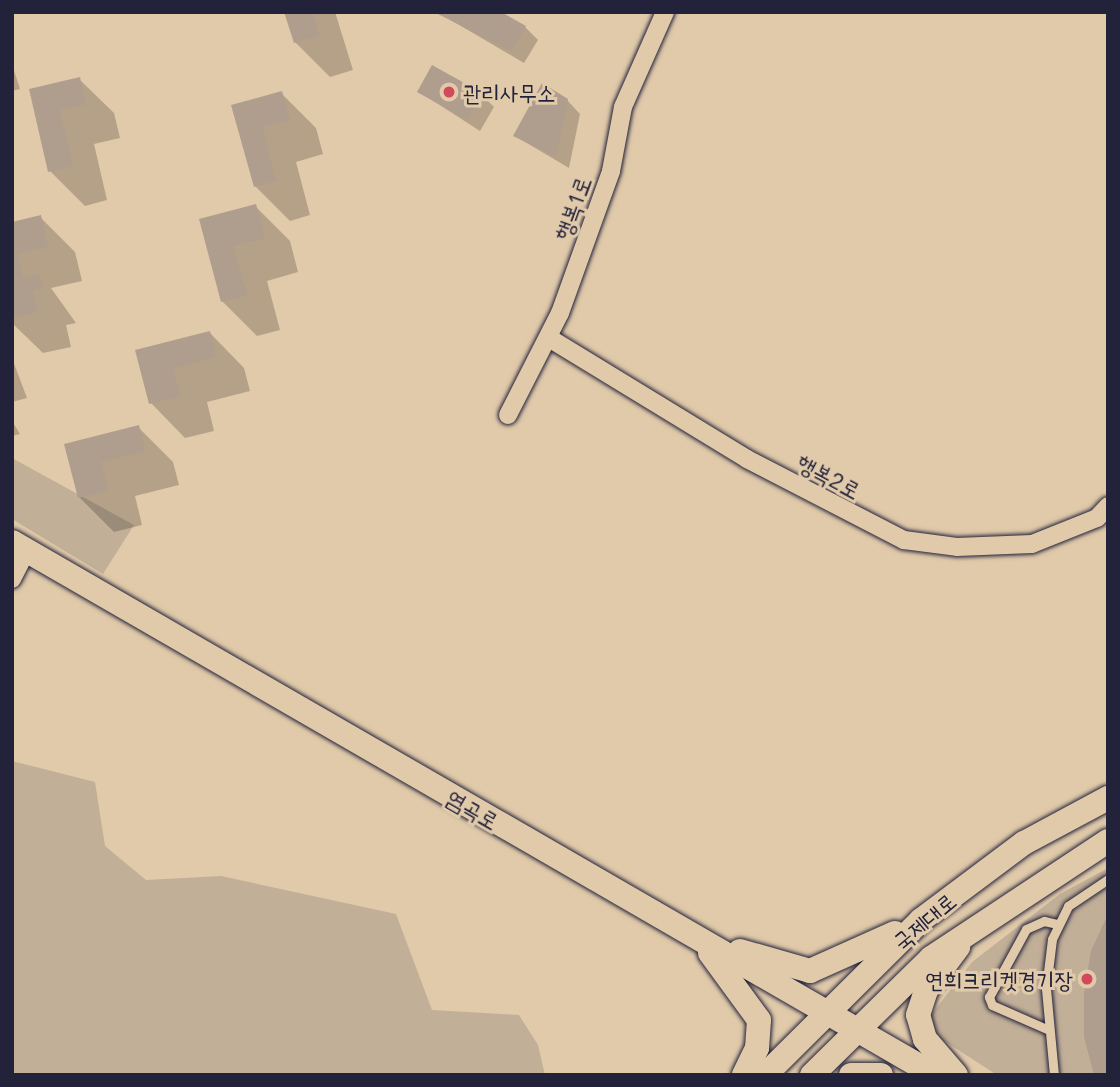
<!DOCTYPE html>
<meta charset="utf-8">
<style>
body{margin:0}
#map{position:relative;width:1120px;height:1087px;overflow:hidden;background:#e1caaa;font-family:Mali,"Poor Story",sans-serif}
div>[style]{position:absolute}
.green>*{inset:0;background:#c2af98}
.shadow>*{inset:0;background:#0003}
.building>*{inset:0;background:#af9d8d;transform-origin:0 0}
.roads{filter:drop-shadow(0 0 2px #22223b) drop-shadow(0 0 2px #22223b)}
.lane>*{height:9px;margin:-4.5px;padding:0 4.5px;transform-origin:4.5px;border-radius:4.5px;background:#e1caaa}
.street>*{height:18px;margin:-9px;padding:0 9px;transform-origin:9px;border-radius:9px;background:#e1caaa}
.secondary>*{height:24px;margin:-12px;padding:0 12px;transform-origin:12px;border-radius:12px;background:#e1caaa}
.dots>*{width:19px;height:19px;translate:-50% -50%;box-sizing:border-box;border:4px solid #e1caaa;border-radius:50%}
span{translate:-50% -50%;white-space:nowrap;text-align:center;line-height:1.15;-webkit-text-stroke:6px #e1caaa;paint-order:stroke}
.poi-label{font-size:23px;color:#22223b}
.left{translate:0 -50%;text-align:left}
.right{translate:-100% -50%;text-align:right}
.street-label{font-size:23px;color:#22223b}
.frame{position:absolute;inset:0;border:14px solid #22223b;pointer-events:none}
</style>
<div id="map">
<div class="green">
<div style="clip-path:polygon(12px 458px,134px 525px,103px 574px,12px 519px)"></div>
<div style="clip-path:polygon(12px 761px,95px 782px,105px 846px,146px 880px,221px 876px,396px 914px,432px 1010px,519px 1015px,538px 1045px,545px 1075px,12px 1075px)"></div>
<div style="clip-path:polygon(1108px 868px,1108px 1075px,997px 1075px,935px 1035px,931px 1015px,972px 962px,1060px 894px)"></div>
</div>
<div class="shadow">
<div style="clip-path:polygon(286px 12px,335px 12px,353px 70px,330px 77px,295px 42px)"></div>
<div style="clip-path:polygon(437px 12px,525px 27px,538px 40px,524px 63px)"></div>
<div style="clip-path:polygon(12px 64px,20px 89px,12px 91px)"></div>
<div style="clip-path:polygon(79px 79px,114px 113px,120px 138px,94px 144px,107px 200px,85px 206px,50px 171px,31px 90px)"></div>
<div style="clip-path:polygon(418px 91px,481px 94px,494px 107px,480px 131px)"></div>
<div style="clip-path:polygon(281px 93px,316px 128px,323px 154px,296px 162px,310px 215px,290px 221px,255px 186px,233px 106px)"></div>
<div style="clip-path:polygon(567px 100px,580px 114px,569px 168px,515px 136px)"></div>
<div style="clip-path:polygon(255px 206px,290px 241px,298px 272px,267px 281px,280px 330px,257px 336px,222px 301px,201px 221px)"></div>
<div style="clip-path:polygon(40px 217px,75px 252px,82px 281px,51px 288px,76px 323px,66px 325px,71px 347px,43px 353px,12px 323px,12px 224px)"></div>
<div style="clip-path:polygon(210px 333px,244px 368px,250px 391px,207px 402px,214px 431px,185px 438px,151px 403px,138px 352px)"></div>
<div style="clip-path:polygon(12px 358px,27px 398px,12px 402px)"></div>
<div style="clip-path:polygon(12px 421px,20px 434px,12px 436px)"></div>
<div style="clip-path:polygon(138px 427px,173px 462px,179px 485px,135px 496px,142px 525px,114px 532px,79px 497px,66px 446px)"></div>
</div>
<div class="building">
<div style="clip-path:polygon(284px 12px,312px 12px,320px 35px,294px 43px)"></div>
<div style="clip-path:polygon(434px 12px,501px 12px,526px 26px,511px 51px)"></div>
<div style="left:432px;top:65px;width:57px;height:31px;rotate:29deg"></div>
<div style="clip-path:polygon(80px 77px,86px 104px,60px 110px,73px 166px,48px 172px,29px 89px)"></div>
<div style="clip-path:polygon(542px 83px,568px 99px,556px 157px,513px 136px)"></div>
<div style="clip-path:polygon(282px 91px,290px 120px,262px 127px,276px 181px,254px 187px,231px 105px)"></div>
<div style="clip-path:polygon(256px 204px,265px 238px,233px 246px,247px 295px,221px 302px,199px 219px)"></div>
<div style="clip-path:polygon(41px 215px,48px 246px,17px 254px,23px 278px,39px 274px,43px 288px,32px 291px,37px 312px,12px 318px,12px 222px)"></div>
<div style="clip-path:polygon(210px 331px,216px 357px,173px 368px,180px 396px,149px 404px,135px 350px)"></div>
<div style="clip-path:polygon(139px 425px,145px 451px,101px 462px,108px 490px,78px 498px,64px 444px)"></div>
<div style="clip-path:polygon(1108px 914px,1108px 1075px,1094px 1075px,1084px 1037px,1084px 993px,1091px 951px)"></div>
</div>
<div class="roads">
<div class="lane">
<div style="left:1049px;top:1030px;width:62px;rotate:-156.3deg"></div>
<div style="left:992px;top:1005px;width:9px;rotate:-111deg"></div>
<div style="left:989px;top:997px;width:77px;rotate:-61.4deg"></div>
<div style="left:1026px;top:929px;width:20px;rotate:-24deg"></div>
<div style="left:1044px;top:921px;width:13px;rotate:13deg"></div>
<div style="left:1054px;top:1075px;width:87px;rotate:-95.3deg"></div>
<div style="left:1046px;top:988px;width:49px;rotate:-83deg"></div>
<div style="left:1052px;top:939px;width:37px;rotate:-64deg"></div>
<div style="left:1068px;top:906px;width:48px;rotate:-34deg"></div>
</div>
<div class="street">
<div style="left:549px;top:338px;width:232px;rotate:31.4deg"></div>
<div style="left:747px;top:459px;width:177px;rotate:27.3deg"></div>
<div style="left:904px;top:540px;width:53px;rotate:7.5deg"></div>
<div style="left:957px;top:547px;width:75px;rotate:-2.3deg"></div>
<div style="left:1032px;top:544px;width:70px;rotate:-21.8deg"></div>
<div style="left:1097px;top:518px;width:16px;rotate:-47deg"></div>
<div style="left:508px;top:415px;width:114px;rotate:-63deg"></div>
<div style="left:560px;top:313px;width:151px;rotate:-70.2deg"></div>
<div style="left:611px;top:171px;width:65px;rotate:-79.4deg"></div>
<div style="left:623px;top:107px;width:104px;rotate:-66.1deg"></div>
<div style="left:12px;top:579px;width:33px;rotate:-63deg"></div>
</div>
<div class="secondary">
<div style="left:12px;top:542px;width:1066px;rotate:30deg"></div>
<div style="left:740px;top:951px;width:73px;rotate:15.9deg"></div>
<div style="left:810px;top:971px;width:93px;rotate:-24.1deg"></div>
<div style="left:710px;top:953px;width:83px;rotate:53.8deg"></div>
<div style="left:759px;top:1020px;width:28px;rotate:94deg"></div>
<div style="left:757px;top:1048px;width:30px;rotate:116deg"></div>
<div style="left:765px;top:1075px;width:220px;rotate:-44.8deg"></div>
<div style="left:921px;top:920px;width:129px;rotate:-36.8deg"></div>
<div style="left:1024px;top:843px;width:95px;rotate:-28.2deg"></div>
<div style="left:812px;top:1075px;width:167px;rotate:-44.5deg"></div>
<div style="left:931px;top:958px;width:212px;rotate:-33.5deg"></div>
<div style="left:851px;top:1075px;width:30px"></div>
<div style="left:956px;top:1075px;width:48px;rotate:-130.7deg"></div>
<div style="left:925px;top:1039px;width:25px;rotate:-106deg"></div>
<div style="left:918px;top:1015px;width:26px;rotate:-72deg"></div>
<div style="left:926px;top:990px;width:54px;rotate:-53.3deg"></div>
</div>
</div>
<div class="dots">
<div style="left:449px;top:92px;background:#d1495b"></div>
<div style="left:1087px;top:979px;background:#d1495b"></div>
</div>
<div class="poi-label">
<span class="left" style="left:463px;top:92px">관리사무소</span>
<span class="right" style="left:1073px;top:979px">연희크리켓경기장</span>
</div>
<div class="street-label">
<span style="left:572px;top:208px;rotate:-70deg">행복1로</span>
<span style="left:829px;top:476px;rotate:28deg">행복2로</span>
<span style="left:473px;top:809px;rotate:30deg">염곡로</span>
<span style="left:924px;top:921px;rotate:-40deg">국제대로</span>
</div>
<div class="frame"></div>
</div>
